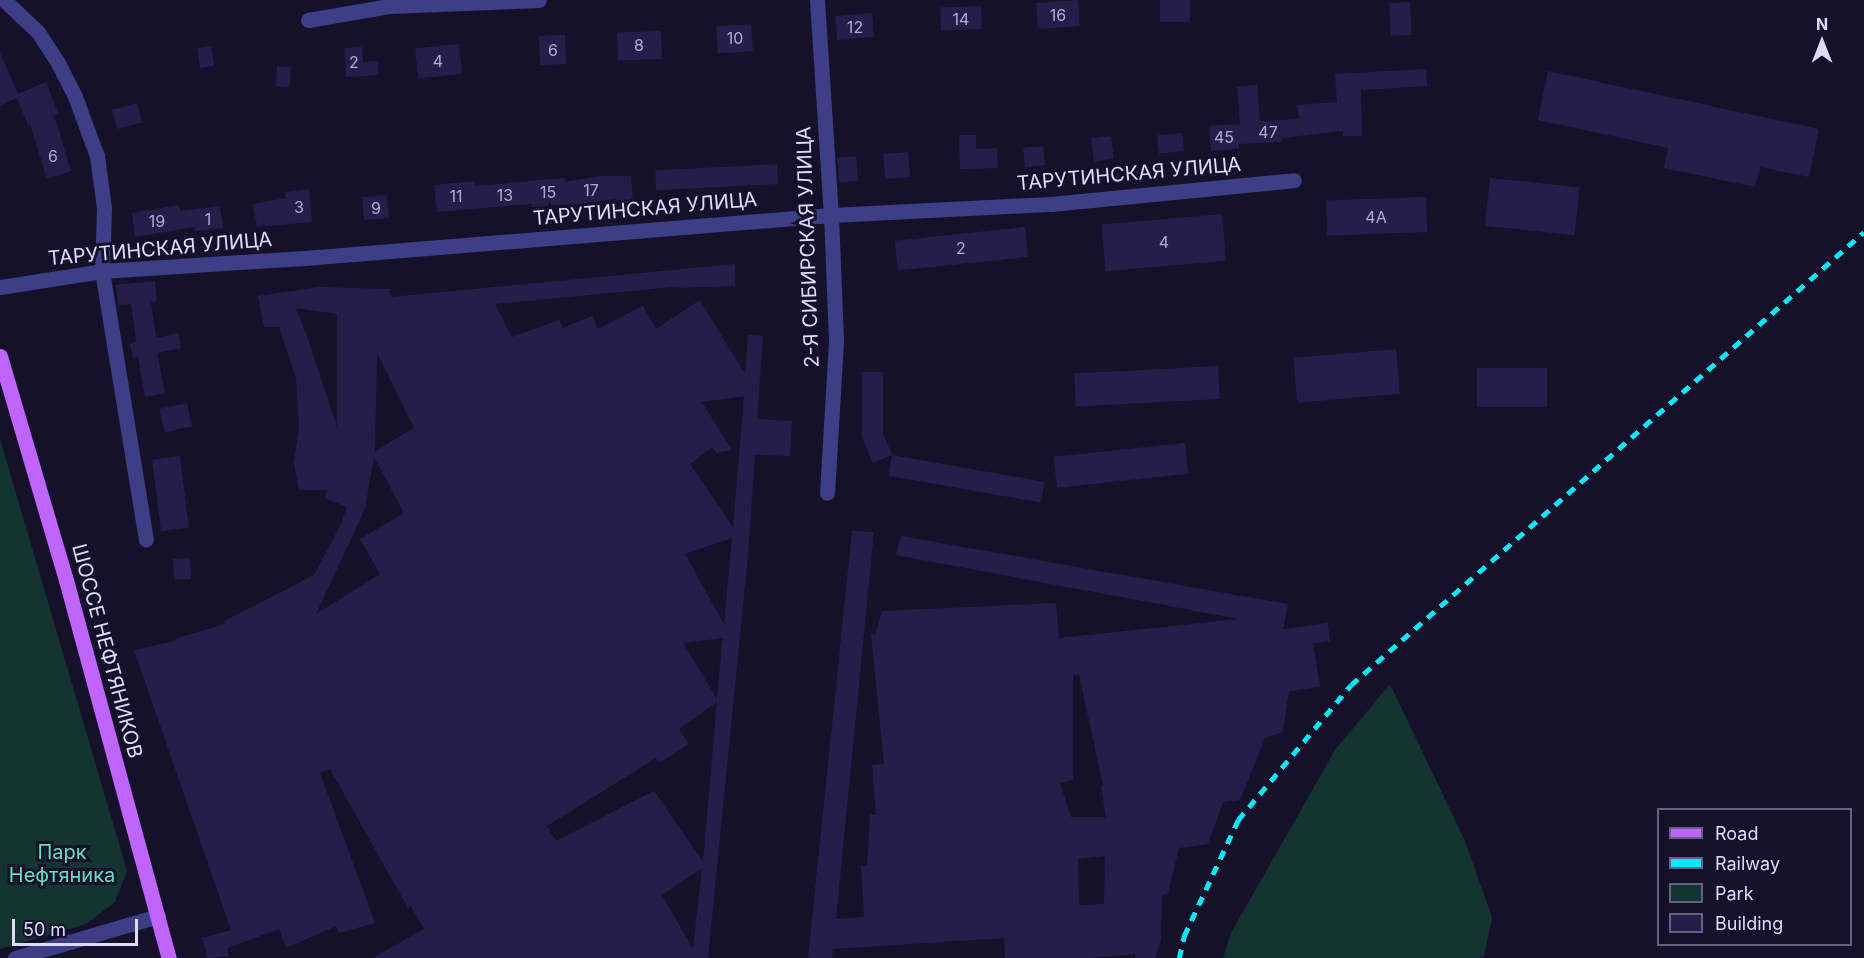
<!DOCTYPE html>
<meta charset="utf-8">
<style>
body{margin:0}
#map{position:relative;width:1864px;height:958px;overflow:hidden;background:#15112a;font-family:Inter,sans-serif}
div>[style]{position:absolute}
.green>*{inset:0;background:#143432}
.building>*{inset:0;background:#261e4a;transform-origin:0 0}
.minor>*{height:15px;margin:-7.5px;padding:0 7.5px;transform-origin:7.5px;border-radius:7.5px;background:#3e3e87}
.major>*{height:15px;margin:-7.5px;padding:0 7.5px;transform-origin:7.5px;border-radius:7.5px;background:#bf65fb}
.rail>*{height:4.5px;margin-top:-2.25px;transform-origin:0;background:repeating-linear-gradient(90deg,#0ce8f9 0 9px,transparent 0 17px)}
span{translate:-50% -50%;white-space:nowrap;text-align:center;line-height:1.15;-webkit-text-stroke:6px #15112a;paint-order:stroke}
.number-label{font-size:16px;color:#b0acd1}
.number-label span{-webkit-text-stroke-width:0}
.street-label{font-size:20px;color:#dedbfe}
.park-label{font-size:20px;color:#67debd}
.legend{position:absolute;left:1657px;top:808px;width:195px;height:138px;box-sizing:border-box;background:#15112a;border:2px solid #65627f;margin:0;padding:8px 10px;list-style:none;font-size:18px;color:#dedbfe}
.legend li{display:flex;align-items:center;gap:12px;height:30px}
.legend b{width:30px;border:2px solid #65627f}
.north{position:absolute;left:1792px;top:12px;width:60px;height:60px;-webkit-text-stroke:4px #15112a;paint-order:stroke;rotate:0deg;font-size:16px;font-weight:700;line-height:24px;text-align:center;color:#dedbfe}
.north::after{content:'';display:block;margin:auto;width:21px;height:27px;background:#dedbfe;clip-path:polygon(50% 0,100% 100%,50% 72%,0 100%)}
.scale{position:absolute;left:12px;top:919px;width:126px;height:27px;box-sizing:border-box;border:3px solid #dedbfe;border-top:0;padding-left:8px;font-size:18px;line-height:21px;white-space:nowrap;color:#dedbfe;-webkit-text-stroke:4px #15112a;paint-order:stroke}
</style>
<div id="map">
<div class="green">
<div style="clip-path:polygon(0 439px,127px 871px,115px 902px,86px 924px,0 949px)"></div>
<div style="clip-path:polygon(1390px 684px,1465px 841px,1492px 917px,1484px 956px,1479px 958px,1223px 958px,1231px 933px,1335px 750px)"></div>
</div>
<div class="building">
<div style="left:1078px;top:0;width:26px;height:42px;rotate:86deg"></div>
<div style="left:1160px;top:0;width:30px;height:22px"></div>
<div style="left:1410px;top:2px;width:33px;height:21px;rotate:87deg"></div>
<div style="left:981px;top:6px;width:23px;height:41px;rotate:88deg"></div>
<div style="left:872px;top:13px;width:24px;height:37px;rotate:85deg"></div>
<div style="left:751px;top:24px;width:27px;height:35px;rotate:86deg"></div>
<div style="left:661px;top:31px;width:28px;height:44px;rotate:88deg"></div>
<div style="left:565px;top:35px;width:29px;height:26px;rotate:88deg"></div>
<div style="left:459px;top:44px;width:30px;height:44px;rotate:84deg"></div>
<div style="left:211px;top:46px;width:20px;height:14px;rotate:81deg"></div>
<div style="clip-path:polygon(362px 47px,363px 62px,378px 61px,378px 75px,346px 77px,344px 48px)"></div>
<div style="clip-path:polygon(0 53px,18px 94px,46px 82px,58px 113px,54px 115px,71px 171px,47px 179px,30px 124px,28px 125px,17px 98px,0 106px)"></div>
<div style="left:277px;top:66px;width:14px;height:20px;rotate:4deg"></div>
<div style="clip-path:polygon(1426px 69px,1427px 86px,1361px 90px,1362px 136px,1343px 136px,1343px 131px,1281px 138px,1282px 142px,1239px 144px,1239px 149px,1211px 151px,1209px 126px,1240px 124px,1237px 87px,1257px 85px,1260px 121px,1299px 119px,1297px 105px,1337px 102px,1335px 74px)"></div>
<div style="clip-path:polygon(1548px 71px,1819px 129px,1809px 177px,1760px 167px,1755px 187px,1664px 168px,1668px 148px,1538px 120px)"></div>
<div style="left:137px;top:103px;width:20px;height:26px;rotate:75deg"></div>
<div style="left:1182px;top:133px;width:18px;height:25px;rotate:84deg"></div>
<div style="clip-path:polygon(959px 135px,976px 135px,976px 149px,997px 148px,998px 168px,960px 169px)"></div>
<div style="left:1111px;top:136px;width:23px;height:20px;rotate:83deg"></div>
<div style="left:1043px;top:146px;width:19px;height:20px;rotate:84deg"></div>
<div style="left:908px;top:152px;width:25px;height:25px;rotate:85deg"></div>
<div style="left:856px;top:156px;width:25px;height:19px;rotate:85deg"></div>
<div style="left:777px;top:164px;width:20px;height:122px;rotate:87deg"></div>
<div style="clip-path:polygon(601px 176px,631px 176px,633px 200px,616px 201px,616px 199px,580px 204px,532px 207px,531px 204px,437px 212px,434px 185px,474px 181px,475px 186px,565px 178px,565px 182px)"></div>
<div style="left:1490px;top:178px;width:90px;height:48px;rotate:6deg"></div>
<div style="clip-path:polygon(309px 189px,312px 222px,257px 227px,253px 204px,286px 198px,285px 192px)"></div>
<div style="left:387px;top:195px;width:23px;height:25px;rotate:85deg"></div>
<div style="left:1426px;top:197px;width:35px;height:100px;rotate:88deg"></div>
<div style="clip-path:polygon(179px 205px,180px 211px,220px 206px,223px 228px,195px 231px,195px 227px,135px 237px,132px 213px)"></div>
<div style="left:1222px;top:214px;width:47px;height:121px;rotate:85deg"></div>
<div style="left:1025px;top:227px;width:30px;height:131px;rotate:84deg"></div>
<div style="clip-path:polygon(evenodd,735px 264px,735px 286px,678px 288px,683px 286px,495px 304px,512px 337px,559px 320px,563px 328px,592px 316px,598px 329px,643px 306px,656px 329px,700px 300px,745px 374px,748px 335px,763px 336px,757px 419px,792px 421px,790px 456px,755px 455px,748px 555px,708px 958px,373px 958px,424px 929px,411px 906px,408px 908px,330px 769px,320px 773px,375px 923px,339px 933px,336px 926px,286px 948px,279px 929px,227px 948px,229px 956px,208px 958px,202px 938px,231px 930px,134px 650px,175px 641px,175px 639px,225px 624px,224px 621px,314px 575px,341px 524px,347px 507px,325px 498px,327px 490px,299px 490px,294px 463px,299px 426px,296px 378px,279px 327px,264px 327px,258px 296px,319px 287px,390px 289px,391px 297px,735px 264px,296px 308px,337px 314px,337px 427px,308px 339px,296px 308px,735px 264px,377px 353px,414px 428px,375px 451px,377px 353px,735px 264px,744px 396px,742px 421px,733px 527px,690px 464px,712px 447px,717px 453px,732px 450px,702px 402px,744px 396px,735px 264px,374px 457px,404px 513px,360px 539px,380px 574px,316px 614px,365px 509px,374px 457px,735px 264px,732px 538px,724px 624px,685px 554px,732px 538px,735px 264px,723px 638px,722px 644px,717px 699px,683px 643px,723px 638px,735px 264px,717px 702px,703px 862px,654px 791px,556px 841px,547px 826px,656px 758px,659px 763px,689px 744px,679px 729px,717px 702px,735px 264px,702px 868px,693px 949px,662px 895px,702px 868px)"></div>
<div style="clip-path:polygon(155px 281px,157px 301px,151px 302px,156px 338px,178px 333px,181px 348px,157px 353px,165px 393px,145px 397px,138px 357px,133px 358px,130px 344px,136px 342px,131px 304px,118px 305px,116px 285px)"></div>
<div style="left:1396px;top:349px;width:45px;height:103px;rotate:85deg"></div>
<div style="left:1218px;top:366px;width:33px;height:144px;rotate:87deg"></div>
<div style="left:1477px;top:368px;width:70px;height:39px"></div>
<div style="clip-path:polygon(862px 372px,883px 372px,883px 433px,892px 455px,873px 463px,862px 437px)"></div>
<div style="left:187px;top:403px;width:24px;height:28px;rotate:78deg"></div>
<div style="left:1185px;top:443px;width:31px;height:132px;rotate:84deg"></div>
<div style="left:892px;top:455px;width:155px;height:21px;rotate:10deg"></div>
<div style="left:180px;top:456px;width:72px;height:28px;rotate:83deg"></div>
<div style="clip-path:polygon(evenodd,852px 531px,874px 532px,836px 919px,864px 917px,861px 866px,867px 866px,870px 815px,876px 815px,872px 765px,884px 764px,871px 634px,875px 635px,882px 611px,1056px 603px,1059px 638px,1239px 619px,896px 555px,901px 536px,1288px 604px,1283px 629px,1328px 623px,1330px 641px,1313px 643px,1320px 687px,1289px 691px,1283px 732px,1265px 738px,1240px 800px,1223px 802px,1208px 844px,1179px 848px,1168px 893px,1162px 895px,1161px 940px,1155px 958px,1135px 958px,1135px 954px,1091px 958px,1005px 958px,1004px 938px,833px 949px,832px 958px,808px 958px,852px 531px,1079px 674px,1103px 786px,1101px 786px,1106px 817px,1071px 817px,1060px 783px,1073px 780px,1073px 675px,1079px 674px,852px 531px,1105px 856px,1104px 904px,1079px 905px,1078px 859px,1105px 856px)"></div>
<div style="left:190px;top:558px;width:21px;height:17px;rotate:87deg"></div>
</div>
<div class="minor">
<div style="left:4px;top:0;width:47px;rotate:43.3deg"></div>
<div style="left:38px;top:32px;width:37px;rotate:57deg"></div>
<div style="left:58px;top:63px;width:35px;rotate:63deg"></div>
<div style="left:74px;top:94px;width:66px;rotate:69.6deg"></div>
<div style="left:97px;top:156px;width:52px;rotate:82.3deg"></div>
<div style="left:104px;top:208px;width:63px;rotate:91.8deg"></div>
<div style="left:102px;top:271px;width:272px;rotate:80.7deg"></div>
<div style="left:817px;top:0;width:215px;rotate:86.3deg"></div>
<div style="left:831px;top:215px;width:127px;rotate:87.7deg"></div>
<div style="left:836px;top:342px;width:151px;rotate:93.4deg"></div>
<div style="left:308px;top:20px;width:82px;rotate:-9.8deg"></div>
<div style="left:389px;top:6px;width:150px;rotate:-2.3deg"></div>
<div style="left:0;top:287px;width:103px;rotate:-8.9deg"></div>
<div style="left:102px;top:271px;width:203px;rotate:-3.7deg"></div>
<div style="left:305px;top:258px;width:528px;rotate:-4.67deg"></div>
<div style="left:831px;top:215px;width:220px;rotate:-2.9deg"></div>
<div style="left:1051px;top:204px;width:244px;rotate:-5.6deg"></div>
<div style="left:15px;top:958px;width:149px;rotate:-16.4deg"></div>
</div>
<div class="major">
<div style="left:0;top:356px;width:234px;rotate:73.6deg"></div>
<div style="left:66px;top:580px;width:392px;rotate:74.8deg"></div>
</div>
<div class="rail">
<div style="left:1179px;top:958px;width:23px;rotate:-77deg"></div>
<div style="left:1184px;top:936px;width:128px;rotate:-65deg"></div>
<div style="left:1238px;top:820px;width:176px;rotate:-50.1deg"></div>
<div style="left:1351px;top:685px;width:684px;rotate:-41.45deg"></div>
</div>
<div class="number-label">
<span style="left:1058px;top:15px">16</span>
<span style="left:961px;top:19px">14</span>
<span style="left:855px;top:27px">12</span>
<span style="left:735px;top:38px">10</span>
<span style="left:639px;top:45px">8</span>
<span style="left:553px;top:50px">6</span>
<span style="left:438px;top:61px">4</span>
<span style="left:354px;top:62px">2</span>
<span style="left:1268px;top:132px">47</span>
<span style="left:1224px;top:137px">45</span>
<span style="left:53px;top:156px">6</span>
<span style="left:591px;top:190px">17</span>
<span style="left:548px;top:192px">15</span>
<span style="left:505px;top:195px">13</span>
<span style="left:456px;top:196px">11</span>
<span style="left:299px;top:207px">3</span>
<span style="left:376px;top:208px">9</span>
<span style="left:1376px;top:217px">4А</span>
<span style="left:208px;top:219px">1</span>
<span style="left:157px;top:221px">19</span>
<span style="left:1164px;top:242px">4</span>
<span style="left:961px;top:248px">2</span>
</div>
<div class="street-label">
<span style="left:1129px;top:174px;rotate:-5deg">ТАРУТИНСКАЯ УЛИЦА</span>
<span style="left:645px;top:209px;rotate:-5deg">ТАРУТИНСКАЯ УЛИЦА</span>
<span style="left:808px;top:247px;rotate:-92deg">2-Я СИБИРСКАЯ УЛИЦА</span>
<span style="left:160px;top:249px;rotate:-5deg">ТАРУТИНСКАЯ УЛИЦА</span>
<span style="left:107px;top:651px;rotate:75deg">ШОССЕ НЕФТЯНИКОВ</span>
</div>
<div class="park-label">
<span style="left:62px;top:864px">Парк<br>Нефтяника</span>
</div>
<ul class="legend">
<li><b style="height:8px;background:#bf65fb"></b>Road</li>
<li><b style="height:8px;background:#0ce8f9"></b>Railway</li>
<li><b style="height:16px;background:#143432"></b>Park</li>
<li><b style="height:16px;background:#261e4a"></b>Building</li>
</ul>
<div class="north">N</div>
<div class="scale">50 m</div>
</div>
